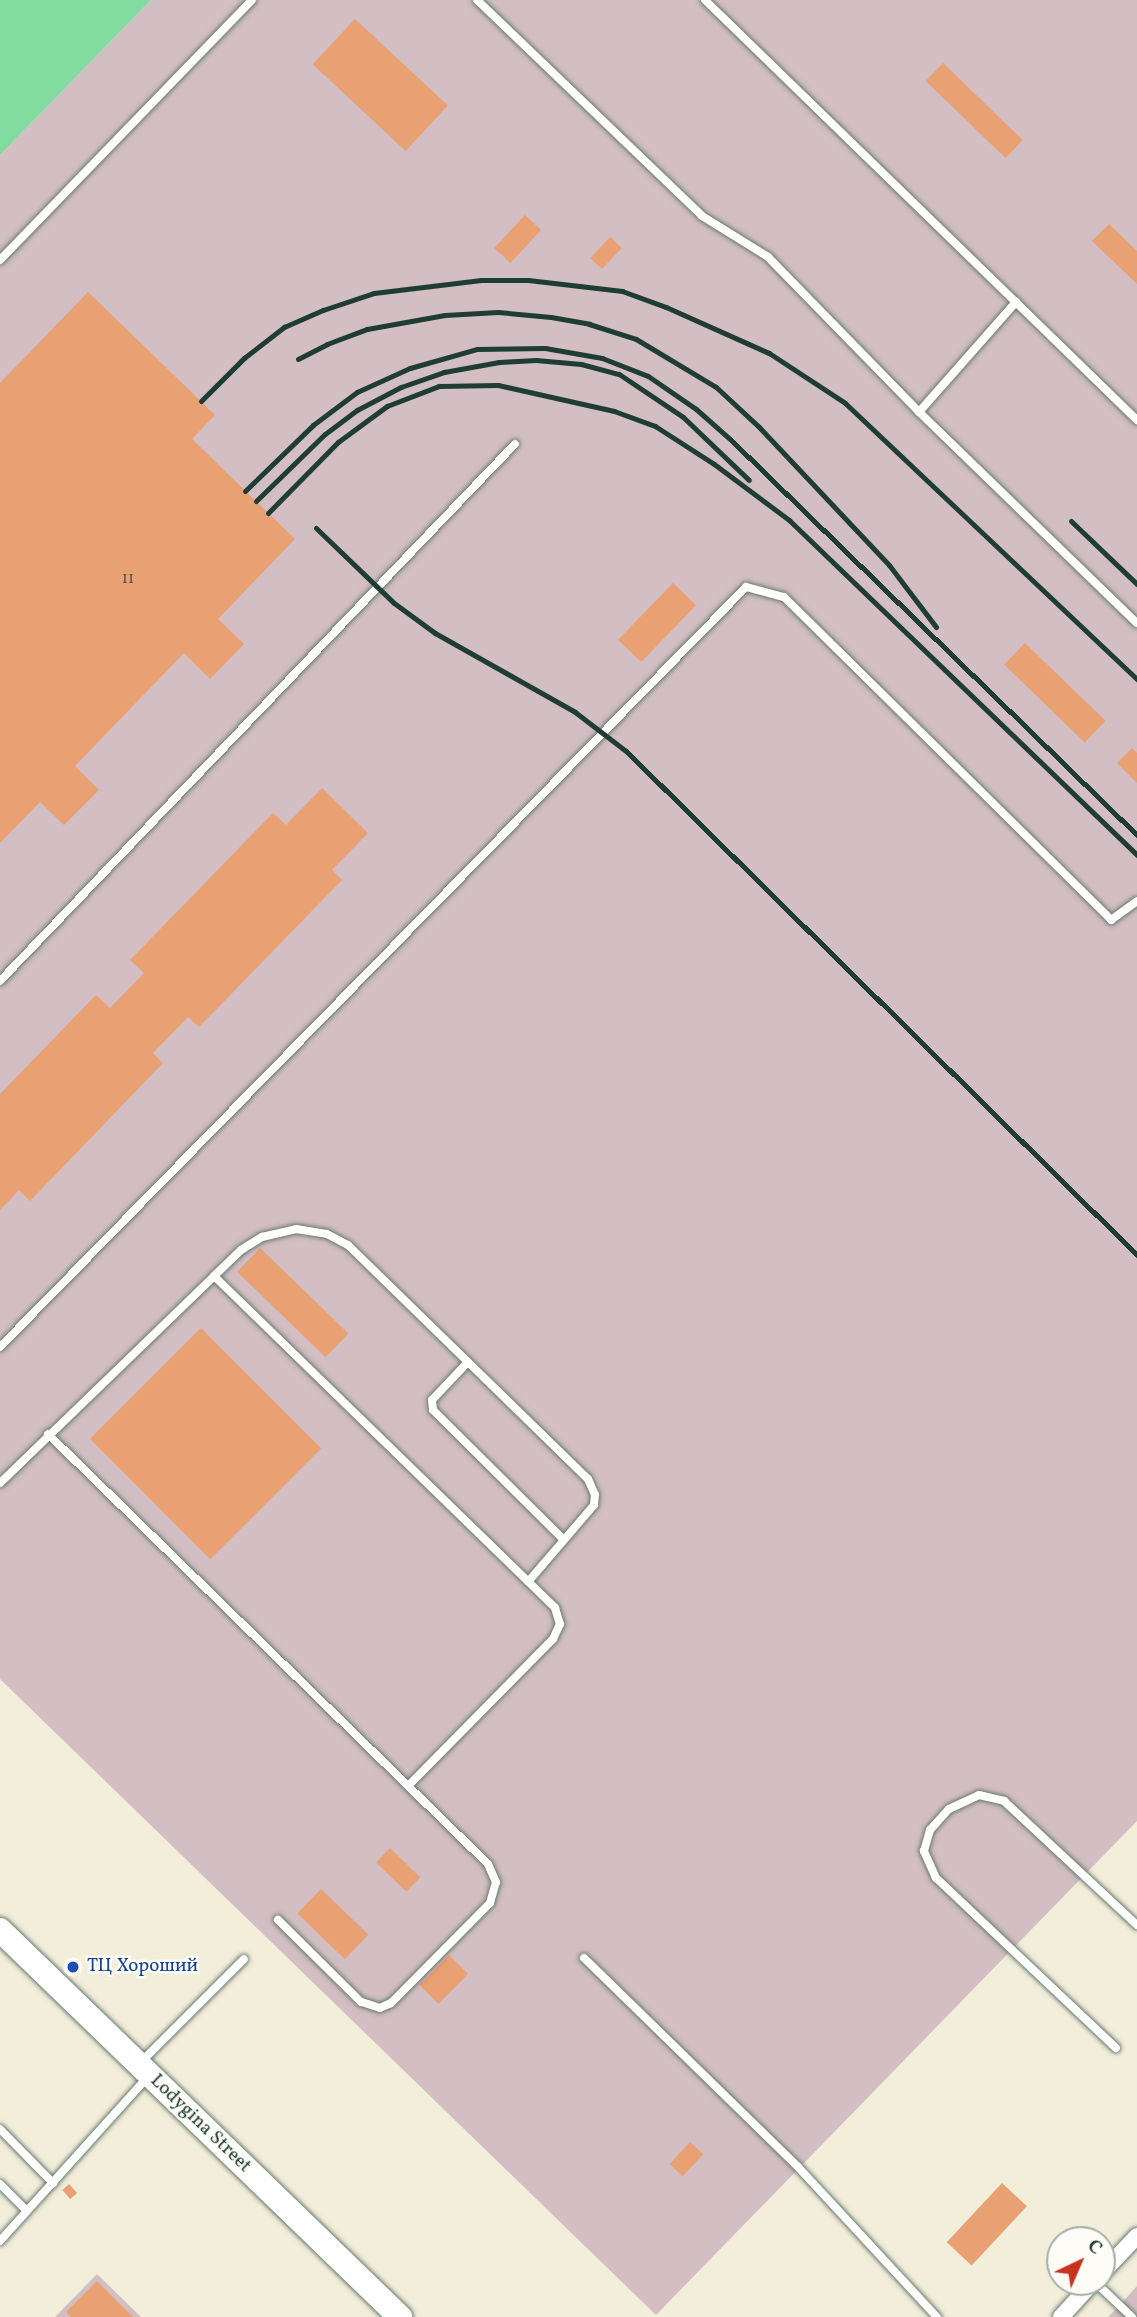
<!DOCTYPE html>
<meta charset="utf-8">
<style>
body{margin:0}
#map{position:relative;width:1137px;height:2317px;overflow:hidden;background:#f2eeda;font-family:Vollkorn,serif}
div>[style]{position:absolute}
.industrial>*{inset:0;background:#d2bec3}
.green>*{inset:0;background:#82db9f}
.building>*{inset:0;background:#e9a072;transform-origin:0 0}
.roads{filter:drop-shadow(0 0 2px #697b6e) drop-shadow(0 0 2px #697b6e)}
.lane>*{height:8px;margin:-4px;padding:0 4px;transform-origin:4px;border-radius:4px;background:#fff}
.street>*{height:16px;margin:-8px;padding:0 8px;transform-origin:8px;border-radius:8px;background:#fff}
.primary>*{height:24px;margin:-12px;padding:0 12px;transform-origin:12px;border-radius:12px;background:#fff}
.rail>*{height:5px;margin:-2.5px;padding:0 2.5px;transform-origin:2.5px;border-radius:2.5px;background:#1f3d34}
.dots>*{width:19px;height:19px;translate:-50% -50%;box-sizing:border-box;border:4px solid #fdfcf7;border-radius:50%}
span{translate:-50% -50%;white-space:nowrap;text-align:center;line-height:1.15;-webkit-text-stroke:5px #fdfcf7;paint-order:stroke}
.number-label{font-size:16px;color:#525644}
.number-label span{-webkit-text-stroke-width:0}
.transit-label{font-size:19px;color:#164399}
.left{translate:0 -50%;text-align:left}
.street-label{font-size:19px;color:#1f3d34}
.north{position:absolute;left:1046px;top:2226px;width:70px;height:70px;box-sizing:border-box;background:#fdfcf7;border:2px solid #a4b0a9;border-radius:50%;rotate:44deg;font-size:19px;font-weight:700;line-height:28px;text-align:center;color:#1f3d34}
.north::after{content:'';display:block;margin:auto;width:24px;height:32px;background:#c8321e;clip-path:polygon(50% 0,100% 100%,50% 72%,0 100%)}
</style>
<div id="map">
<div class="industrial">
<div style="clip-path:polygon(151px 0,1137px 0,1137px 1821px,656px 2315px,0 1679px,0 155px)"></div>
<div style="clip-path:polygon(97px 2274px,141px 2317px,55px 2317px)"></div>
<div style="clip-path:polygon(1137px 2286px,1137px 2317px,1108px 2317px,1120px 2305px)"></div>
</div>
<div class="green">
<div style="clip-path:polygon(0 0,151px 0,0 155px)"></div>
</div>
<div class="building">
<div style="left:355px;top:19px;width:127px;height:62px;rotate:43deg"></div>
<div style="left:943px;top:63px;width:111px;height:25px;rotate:44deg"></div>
<div style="left:525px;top:215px;width:22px;height:45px;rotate:43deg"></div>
<div style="clip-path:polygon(1109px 224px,1137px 251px,1137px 284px,1092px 241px)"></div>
<div style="left:610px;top:237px;width:16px;height:29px;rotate:43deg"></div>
<div style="clip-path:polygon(88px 292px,215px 415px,192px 439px,295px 539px,218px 619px,244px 644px,210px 679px,184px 653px,75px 766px,99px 790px,64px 825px,40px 802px,0 843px,0 383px)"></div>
<div style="left:673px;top:583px;width:32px;height:79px;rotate:44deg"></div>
<div style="left:1025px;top:643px;width:112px;height:30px;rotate:44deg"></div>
<div style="clip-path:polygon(1132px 748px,1137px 753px,1137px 783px,1117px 763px)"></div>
<div style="clip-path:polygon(322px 788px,368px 833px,332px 870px,342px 880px,199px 1027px,188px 1017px,153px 1053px,163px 1063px,30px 1201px,19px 1190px,0 1210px,0 1094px,96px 995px,110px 1008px,144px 973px,130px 960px,273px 813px,286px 825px)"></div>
<div style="left:260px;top:1248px;width:123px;height:33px;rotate:44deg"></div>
<div style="left:201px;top:1328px;width:170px;height:157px;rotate:45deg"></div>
<div style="left:390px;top:1848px;width:42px;height:20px;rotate:44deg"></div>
<div style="left:321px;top:1889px;width:66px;height:34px;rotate:44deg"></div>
<div style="left:449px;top:1955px;width:27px;height:42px;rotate:45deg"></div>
<div style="left:690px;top:2142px;width:18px;height:30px;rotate:43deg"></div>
<div style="left:1002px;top:2183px;width:34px;height:81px;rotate:43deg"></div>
<div style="left:69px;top:2184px;width:12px;height:9px;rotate:48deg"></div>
<div style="clip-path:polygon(97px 2281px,133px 2317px,71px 2317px,66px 2312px)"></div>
</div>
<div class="roads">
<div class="lane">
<div style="left:477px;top:0;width:312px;rotate:43.8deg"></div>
<div style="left:702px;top:216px;width:78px;rotate:31.8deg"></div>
<div style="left:768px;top:257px;width:216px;rotate:45.7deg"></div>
<div style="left:919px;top:412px;width:303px;rotate:44.1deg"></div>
<div style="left:705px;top:0;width:603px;rotate:44.19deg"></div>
<div style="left:0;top:260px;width:362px;rotate:-45.9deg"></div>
<div style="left:919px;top:412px;width:147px;rotate:-48.6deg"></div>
<div style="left:0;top:981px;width:744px;rotate:-46.2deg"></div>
<div style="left:214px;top:1276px;width:37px;rotate:-44deg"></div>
<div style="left:241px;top:1250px;width:25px;rotate:-32deg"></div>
<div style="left:262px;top:1237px;width:35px;rotate:-13deg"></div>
<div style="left:296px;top:1229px;width:31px;rotate:9deg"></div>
<div style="left:327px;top:1234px;width:24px;rotate:28deg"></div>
<div style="left:348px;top:1245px;width:335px;rotate:44.3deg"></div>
<div style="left:588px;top:1479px;width:17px;rotate:66deg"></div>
<div style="left:595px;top:1495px;width:10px;rotate:96deg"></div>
<div style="left:594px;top:1505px;width:101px;rotate:130.6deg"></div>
<div style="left:0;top:1347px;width:1065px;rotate:-45.53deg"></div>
<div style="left:746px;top:587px;width:39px;rotate:15deg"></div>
<div style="left:784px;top:597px;width:460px;rotate:44.6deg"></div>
<div style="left:1111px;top:920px;width:32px;rotate:-36deg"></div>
<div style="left:468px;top:1362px;width:52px;rotate:133.5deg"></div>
<div style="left:432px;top:1400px;width:10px;rotate:84deg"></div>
<div style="left:433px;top:1410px;width:183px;rotate:44.8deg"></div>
<div style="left:48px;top:1434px;width:615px;rotate:44.34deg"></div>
<div style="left:488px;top:1864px;width:20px;rotate:66deg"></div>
<div style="left:496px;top:1882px;width:22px;rotate:106deg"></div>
<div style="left:490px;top:1903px;width:141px;rotate:134.7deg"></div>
<div style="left:391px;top:2003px;width:12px;rotate:156deg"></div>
<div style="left:380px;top:2008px;width:20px;rotate:-162deg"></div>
<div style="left:361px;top:2002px;width:117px;rotate:-135.3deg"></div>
<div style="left:0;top:1483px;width:298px;rotate:-44deg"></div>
<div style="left:214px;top:1276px;width:476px;rotate:44.2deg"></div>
<div style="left:555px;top:1608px;width:17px;rotate:73deg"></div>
<div style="left:560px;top:1624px;width:17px;rotate:115deg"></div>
<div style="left:553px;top:1639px;width:206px;rotate:134.6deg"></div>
<div style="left:584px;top:1958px;width:299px;rotate:44.3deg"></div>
<div style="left:798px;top:2167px;width:205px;rotate:47.2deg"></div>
<div style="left:1116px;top:2048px;width:248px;rotate:-136.6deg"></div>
<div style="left:936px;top:1878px;width:30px;rotate:-114deg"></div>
<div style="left:924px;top:1851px;width:22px;rotate:-74deg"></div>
<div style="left:930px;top:1830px;width:28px;rotate:-48deg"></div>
<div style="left:949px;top:1809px;width:33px;rotate:-25deg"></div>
<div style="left:979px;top:1795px;width:26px;rotate:13deg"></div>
<div style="left:1004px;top:1801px;width:182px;rotate:43deg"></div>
<div style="left:142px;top:2061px;width:144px;rotate:-45deg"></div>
<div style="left:0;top:2129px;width:76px;rotate:45.5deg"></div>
<div style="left:0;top:2184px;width:38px;rotate:45deg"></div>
<div style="left:0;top:2241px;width:219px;rotate:-48deg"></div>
<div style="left:1095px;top:2282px;width:51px;rotate:43.4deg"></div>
</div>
<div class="street">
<div style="left:1102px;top:2273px;width:51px;rotate:-46.6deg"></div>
<div style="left:1061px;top:2317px;width:47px;rotate:-47.6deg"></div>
</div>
<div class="primary">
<div style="left:0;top:1930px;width:557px;rotate:44.05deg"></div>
</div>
</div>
<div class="rail">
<div style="left:298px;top:359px;width:33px;rotate:-27deg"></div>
<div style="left:327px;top:344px;width:43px;rotate:-20.6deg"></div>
<div style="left:367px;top:329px;width:79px;rotate:-10.2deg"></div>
<div style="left:445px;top:315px;width:53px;rotate:-3.2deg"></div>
<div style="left:498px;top:312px;width:53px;rotate:5.4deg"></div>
<div style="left:551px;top:317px;width:39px;rotate:10deg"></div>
<div style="left:589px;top:324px;width:49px;rotate:17.7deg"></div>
<div style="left:636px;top:339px;width:93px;rotate:31deg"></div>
<div style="left:716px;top:387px;width:59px;rotate:42.9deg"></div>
<div style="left:759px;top:427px;width:190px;rotate:46.7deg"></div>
<div style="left:889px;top:565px;width:78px;rotate:52.8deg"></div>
<div style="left:201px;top:401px;width:61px;rotate:-45deg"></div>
<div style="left:244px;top:358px;width:51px;rotate:-37.8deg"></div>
<div style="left:284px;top:327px;width:43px;rotate:-23.6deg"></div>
<div style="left:323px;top:310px;width:54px;rotate:-18.4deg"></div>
<div style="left:374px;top:293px;width:108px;rotate:-6.9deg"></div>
<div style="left:481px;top:280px;width:47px"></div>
<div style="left:528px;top:280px;width:95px;rotate:6.7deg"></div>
<div style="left:622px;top:291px;width:47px;rotate:20deg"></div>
<div style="left:666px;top:307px;width:113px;rotate:24.1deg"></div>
<div style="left:769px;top:353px;width:91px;rotate:33.3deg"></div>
<div style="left:845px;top:403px;width:402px;rotate:43.4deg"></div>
<div style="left:245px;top:491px;width:95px;rotate:-44.1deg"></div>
<div style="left:313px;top:425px;width:55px;rotate:-36.9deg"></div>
<div style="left:357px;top:392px;width:58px;rotate:-24.4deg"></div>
<div style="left:410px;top:368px;width:70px;rotate:-15.8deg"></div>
<div style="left:477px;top:349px;width:68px;rotate:-0.8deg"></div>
<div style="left:545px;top:348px;width:58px;rotate:10deg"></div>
<div style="left:602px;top:358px;width:49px;rotate:21.4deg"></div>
<div style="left:648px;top:376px;width:58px;rotate:34.5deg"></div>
<div style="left:696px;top:409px;width:45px;rotate:41.4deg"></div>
<div style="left:730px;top:439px;width:568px;rotate:44.22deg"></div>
<div style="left:256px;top:501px;width:96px;rotate:-44.2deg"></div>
<div style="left:325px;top:434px;width:40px;rotate:-37deg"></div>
<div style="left:357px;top:410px;width:50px;rotate:-27.6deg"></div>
<div style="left:401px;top:387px;width:46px;rotate:-19.2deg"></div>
<div style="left:444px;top:372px;width:56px;rotate:-10.3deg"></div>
<div style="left:499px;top:362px;width:37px;rotate:-3deg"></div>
<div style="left:536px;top:360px;width:45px;rotate:5.1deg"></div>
<div style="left:581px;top:364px;width:39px;rotate:15deg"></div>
<div style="left:619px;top:374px;width:77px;rotate:33.9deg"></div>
<div style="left:683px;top:417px;width:91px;rotate:43.7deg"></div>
<div style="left:268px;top:513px;width:100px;rotate:-45.4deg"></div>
<div style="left:338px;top:442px;width:61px;rotate:-36.3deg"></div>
<div style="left:387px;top:406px;width:56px;rotate:-21deg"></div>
<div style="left:439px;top:386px;width:59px;rotate:-1deg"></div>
<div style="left:498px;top:385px;width:119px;rotate:12.6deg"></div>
<div style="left:614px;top:411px;width:44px;rotate:20.1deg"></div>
<div style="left:655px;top:426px;width:70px;rotate:32.8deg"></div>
<div style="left:714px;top:464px;width:94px;rotate:36.7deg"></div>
<div style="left:789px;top:520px;width:483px;rotate:43.9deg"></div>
<div style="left:1071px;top:521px;width:91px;rotate:43.7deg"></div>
<div style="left:316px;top:528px;width:108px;rotate:43.9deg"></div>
<div style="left:394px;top:603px;width:51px;rotate:36.2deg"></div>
<div style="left:435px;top:633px;width:161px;rotate:29.4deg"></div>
<div style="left:575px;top:712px;width:64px;rotate:37.4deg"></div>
<div style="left:626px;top:751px;width:718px;rotate:44.6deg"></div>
</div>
<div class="dots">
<div style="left:73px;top:1967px;background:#1a4fb4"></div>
</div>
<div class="number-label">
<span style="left:128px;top:579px">11</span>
</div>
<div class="transit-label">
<span class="left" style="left:87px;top:1967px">ТЦ Хороший</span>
</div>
<div class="street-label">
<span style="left:200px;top:2124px;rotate:44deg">Lodygina Street</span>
</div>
<div class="north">С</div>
</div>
